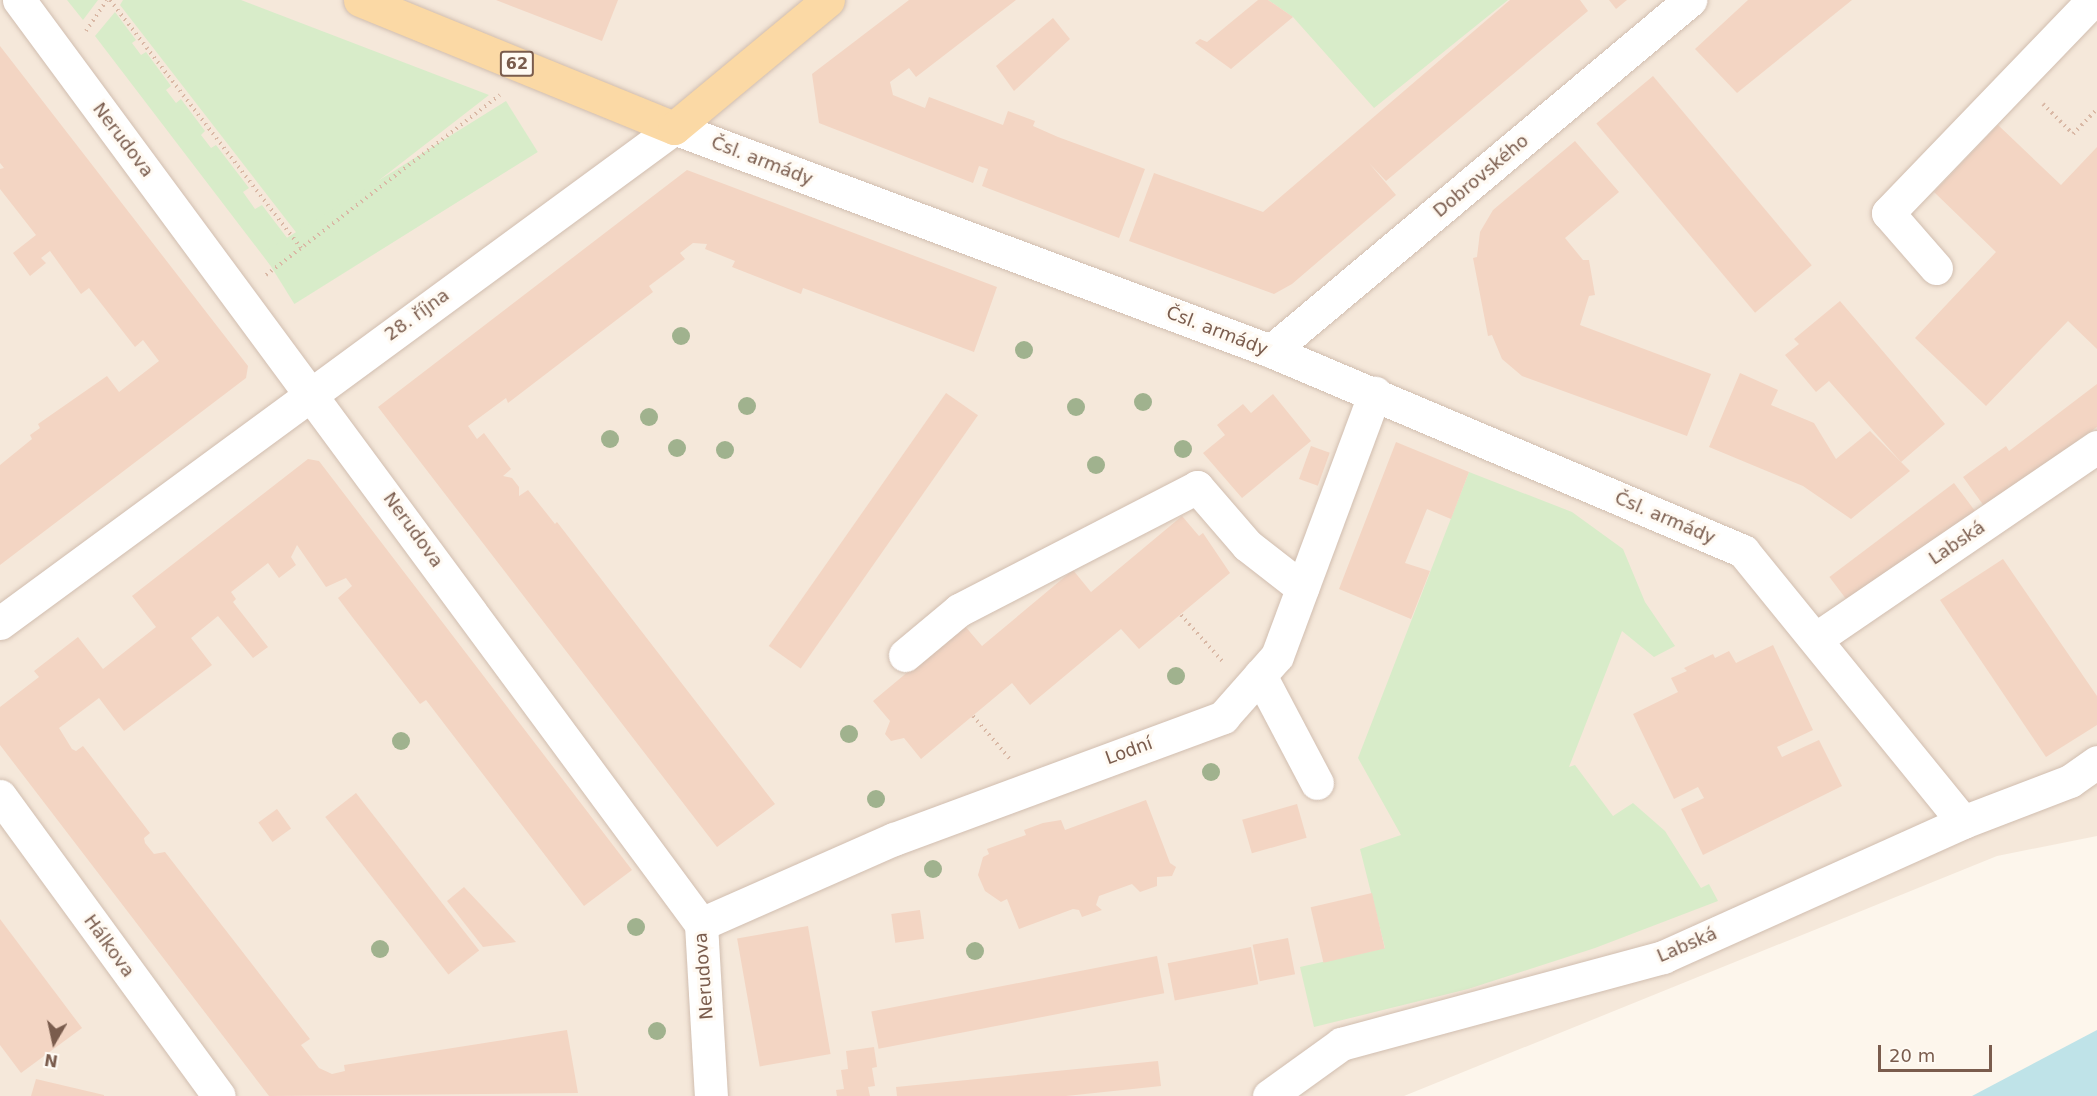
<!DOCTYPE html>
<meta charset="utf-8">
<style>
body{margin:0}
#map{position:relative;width:2097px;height:1096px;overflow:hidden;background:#fdf6ec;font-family:"DejaVu Sans",sans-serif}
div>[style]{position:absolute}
.residential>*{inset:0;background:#f5e8da}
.green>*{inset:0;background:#d8ecc9;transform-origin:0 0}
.water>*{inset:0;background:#bfe3e8}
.building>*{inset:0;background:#f3d5c3;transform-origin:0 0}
.path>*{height:4px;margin-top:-2px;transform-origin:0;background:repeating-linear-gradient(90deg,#d9b8a5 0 1.5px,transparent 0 6px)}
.roads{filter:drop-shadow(0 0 2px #d1beb0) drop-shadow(0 0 2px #d1beb0)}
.minor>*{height:33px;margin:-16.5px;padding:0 16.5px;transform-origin:16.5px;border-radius:16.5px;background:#fff}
.major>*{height:33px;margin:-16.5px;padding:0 16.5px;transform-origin:16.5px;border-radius:16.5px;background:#fbd9a5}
.trees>*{width:18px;height:18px;margin:-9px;border-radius:50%;background:#a0b28e}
span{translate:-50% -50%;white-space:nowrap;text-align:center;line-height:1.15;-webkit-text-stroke:6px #fffaf3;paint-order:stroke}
.shield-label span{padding:2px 4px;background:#fffaf3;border:2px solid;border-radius:4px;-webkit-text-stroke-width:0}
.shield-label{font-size:16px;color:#7a5c4d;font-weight:700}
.street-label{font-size:18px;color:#7a5c4d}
.north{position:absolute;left:24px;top:1012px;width:60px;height:60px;-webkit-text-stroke:4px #fffaf3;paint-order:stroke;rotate:189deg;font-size:16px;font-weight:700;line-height:24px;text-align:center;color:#7a5c4d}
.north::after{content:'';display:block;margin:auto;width:21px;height:27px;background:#7a5c4d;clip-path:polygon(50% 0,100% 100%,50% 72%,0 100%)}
.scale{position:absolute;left:1878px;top:1045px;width:114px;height:27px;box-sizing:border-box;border:3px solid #7a5c4d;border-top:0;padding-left:8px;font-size:18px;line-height:21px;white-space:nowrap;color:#7a5c4d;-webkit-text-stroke:4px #fffaf3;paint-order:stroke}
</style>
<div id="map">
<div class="residential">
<div style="clip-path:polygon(0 0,2097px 0,2097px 836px,1997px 856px,1404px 1096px,0 1096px)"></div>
</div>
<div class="green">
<div style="clip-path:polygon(67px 0,98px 0,83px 20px)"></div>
<div style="clip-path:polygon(123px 0,241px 0,489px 95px,302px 240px,120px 5px)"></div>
<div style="clip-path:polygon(1268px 0,1508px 0,1374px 108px,1293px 17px)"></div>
<div style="clip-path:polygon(115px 12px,136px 40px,132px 43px,141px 55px,146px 52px,171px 86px,166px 90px,176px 103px,181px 99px,205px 131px,201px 135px,211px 148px,216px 145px,249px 188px,243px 192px,255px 209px,262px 205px,294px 247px,270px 265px,95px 36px)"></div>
<div style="left:506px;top:101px;width:60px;height:287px;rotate:58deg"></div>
<div style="clip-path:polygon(1469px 472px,1572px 512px,1623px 549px,1645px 602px,1675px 646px,1654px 657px,1622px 631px,1569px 767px,1575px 765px,1613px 816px,1633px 803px,1665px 831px,1701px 888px,1709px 884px,1718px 901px,1595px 948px,1468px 989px,1314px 1027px,1300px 967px,1385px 948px,1360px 849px,1401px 835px,1358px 758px)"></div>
</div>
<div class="water">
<div style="clip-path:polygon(2097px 1030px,2097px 1096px,1972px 1096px)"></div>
</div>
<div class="building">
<div style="clip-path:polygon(496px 0,618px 0,602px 41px)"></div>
<div style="clip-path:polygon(909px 0,1016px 0,916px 77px,909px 68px,890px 82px,893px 95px,925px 108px,929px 97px,1003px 125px,1008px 111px,1035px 121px,1033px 126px,1058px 137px,1145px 169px,1119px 238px,982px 186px,988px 169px,979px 166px,973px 183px,819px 123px,812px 74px)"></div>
<div style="clip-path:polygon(1258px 0,1268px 0,1293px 17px,1231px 69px,1195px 43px,1200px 39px,1207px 42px)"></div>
<div style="clip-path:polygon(1510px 0,1580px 0,1588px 11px,1386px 181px,1369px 163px,1396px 195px,1292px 284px,1274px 294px,1129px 241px,1154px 173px,1263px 212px)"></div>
<div style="clip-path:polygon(1609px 0,1627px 0,1616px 9px)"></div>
<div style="clip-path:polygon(1748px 0,1852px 0,1737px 93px,1695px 49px)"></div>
<div style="clip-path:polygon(1053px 18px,1070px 39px,1014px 91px,996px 66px)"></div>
<div style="clip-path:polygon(0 46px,248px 366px,246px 378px,0 565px,0 465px,32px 439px,30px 435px,40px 428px,38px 424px,107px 376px,119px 392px,159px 361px,143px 340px,135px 347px,89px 288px,81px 294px,50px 251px,41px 258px,46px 263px,30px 276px,13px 253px,36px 235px,0 189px,0 169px,4px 168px,0 163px)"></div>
<div style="left:1653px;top:76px;width:247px;height:74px;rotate:50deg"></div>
<div style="clip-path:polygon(1998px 125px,2061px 185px,2097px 147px,2097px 349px,2068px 321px,1986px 406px,1915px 338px,1996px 252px,1934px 192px)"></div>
<div style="clip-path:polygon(1575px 141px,1619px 192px,1565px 238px,1583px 260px,1589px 260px,1595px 295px,1589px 296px,1580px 325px,1711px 374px,1687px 436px,1522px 376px,1502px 359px,1492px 335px,1488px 336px,1473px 258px,1477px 257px,1480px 232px,1493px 210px)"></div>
<div style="clip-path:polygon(687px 170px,997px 287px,974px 352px,803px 288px,801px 294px,732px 267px,735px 261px,705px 249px,707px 244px,693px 243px,680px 253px,685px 259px,649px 286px,653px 292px,508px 403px,506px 398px,468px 426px,477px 439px,484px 433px,511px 469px,503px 476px,512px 478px,519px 487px,519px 496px,528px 490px,555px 524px,557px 522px,775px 804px,717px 847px,378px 407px)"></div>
<div style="clip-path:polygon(1840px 301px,1945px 424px,1901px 462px,1829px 381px,1816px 392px,1785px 355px,1799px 344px,1794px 339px)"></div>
<div style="clip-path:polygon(1740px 373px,1778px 390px,1771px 405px,1814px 423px,1836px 459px,1870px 431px,1910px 471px,1851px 519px,1803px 486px,1709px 447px)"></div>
<div style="clip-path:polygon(2097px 384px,2097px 427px,1984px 506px,1963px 477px,2006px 446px,2009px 451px)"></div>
<div style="left:946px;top:393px;width:39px;height:309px;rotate:35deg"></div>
<div style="clip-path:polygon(1273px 394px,1311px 441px,1242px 498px,1203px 453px,1225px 435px,1217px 425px,1243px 404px,1251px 413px)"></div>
<div style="clip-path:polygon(1396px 442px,1469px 472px,1451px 519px,1427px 509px,1405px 563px,1430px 571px,1411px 619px,1339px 589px)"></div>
<div style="left:1311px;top:446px;width:20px;height:35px;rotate:20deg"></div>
<div style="clip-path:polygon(308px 459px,319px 461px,632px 870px,584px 906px,426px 700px,420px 704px,353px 618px,338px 598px,352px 586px,346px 578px,326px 587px,297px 545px,291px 557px,296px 565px,279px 578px,268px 563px,231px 592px,236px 599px,233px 602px,268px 647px,253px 658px,218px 616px,191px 638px,212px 665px,124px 731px,99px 698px,59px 728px,72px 749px,76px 751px,83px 746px,150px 833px,144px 838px,145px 843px,154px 854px,165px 852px,310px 1039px,301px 1045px,319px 1068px,332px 1074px,345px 1071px,344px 1065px,567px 1030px,578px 1093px,269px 1096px,0 745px,0 707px,39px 677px,34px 671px,78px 637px,103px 669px,156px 627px,132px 596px)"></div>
<div style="left:1954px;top:483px;width:35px;height:156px;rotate:53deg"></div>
<div style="clip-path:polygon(1182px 516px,1199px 536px,1203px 533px,1230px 573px,1139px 649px,1121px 629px,1030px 705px,1012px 683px,921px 759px,904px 738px,891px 741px,885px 734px,890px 721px,873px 701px,964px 625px,982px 646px,1073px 570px,1091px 592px)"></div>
<div style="clip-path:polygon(2003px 559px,2097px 696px,2097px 725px,2046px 757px,1940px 600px)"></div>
<div style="clip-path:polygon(1773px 645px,1813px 730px,1777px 747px,1782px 757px,1819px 740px,1842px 786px,1703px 855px,1681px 809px,1704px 798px,1698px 787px,1674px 799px,1633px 714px,1678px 692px,1671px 678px,1687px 671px,1684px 668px,1713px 654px,1715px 658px,1729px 651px,1736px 663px)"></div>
<div style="left:356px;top:793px;width:200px;height:39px;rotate:52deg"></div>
<div style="clip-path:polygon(1146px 800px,1170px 863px,1176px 867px,1172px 876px,1157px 877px,1157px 886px,1140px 892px,1132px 884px,1099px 896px,1096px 905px,1102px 910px,1082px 917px,1079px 910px,1073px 909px,1019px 929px,1007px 899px,1001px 902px,985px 891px,978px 875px,983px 857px,989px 854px,987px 849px,1026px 835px,1024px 830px,1043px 823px,1061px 820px,1065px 830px)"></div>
<div style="left:1297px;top:804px;width:35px;height:57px;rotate:74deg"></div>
<div style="left:277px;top:809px;width:24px;height:23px;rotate:54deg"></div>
<div style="clip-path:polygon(464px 887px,516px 942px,483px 947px,447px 901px)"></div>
<div style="left:1372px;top:893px;width:57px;height:63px;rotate:77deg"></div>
<div style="left:920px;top:910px;width:29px;height:29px;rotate:82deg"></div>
<div style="clip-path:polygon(0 919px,82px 1028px,21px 1073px,0 1045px)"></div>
<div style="left:808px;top:926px;width:130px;height:72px;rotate:80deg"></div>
<div style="left:1288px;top:938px;width:37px;height:36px;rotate:79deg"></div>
<div style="left:1251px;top:947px;width:38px;height:85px;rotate:79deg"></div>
<div style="left:1157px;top:956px;width:38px;height:291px;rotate:79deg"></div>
<div style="clip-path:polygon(874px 1047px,877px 1067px,872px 1068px,875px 1086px,868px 1087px,870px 1096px,837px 1096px,836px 1090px,844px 1089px,841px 1070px,848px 1069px,846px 1051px)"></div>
<div style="clip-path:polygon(1158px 1061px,1161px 1086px,1066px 1096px,897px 1096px,896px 1087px)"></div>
<div style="clip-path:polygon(36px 1079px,104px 1095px,104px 1096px,31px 1096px)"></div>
</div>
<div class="path">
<div style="left:110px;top:0;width:313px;rotate:52.4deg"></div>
<div style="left:86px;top:31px;width:37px;rotate:-56deg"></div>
<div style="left:2043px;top:104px;width:42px;rotate:45deg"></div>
<div style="left:2073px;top:134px;width:35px;rotate:-46deg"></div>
<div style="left:266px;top:275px;width:295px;rotate:-37.6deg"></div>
<div style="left:1181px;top:615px;width:63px;rotate:48.2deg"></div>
<div style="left:973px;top:716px;width:57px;rotate:49.3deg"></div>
</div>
<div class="roads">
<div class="minor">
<div style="left:19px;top:0;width:1148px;rotate:53.57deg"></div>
<div style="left:701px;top:924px;width:172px;rotate:86.7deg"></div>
<div style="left:1936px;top:268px;width:73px;rotate:-131.1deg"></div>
<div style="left:1888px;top:213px;width:296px;rotate:-46.1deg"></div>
<div style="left:1271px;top:351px;width:547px;rotate:-39.95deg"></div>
<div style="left:0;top:623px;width:836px;rotate:-36.29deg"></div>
<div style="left:674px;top:128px;width:637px;rotate:20.48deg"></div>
<div style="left:1271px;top:351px;width:513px;rotate:22.96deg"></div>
<div style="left:1743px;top:551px;width:349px;rotate:50.9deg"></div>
<div style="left:1817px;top:638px;width:339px;rotate:-34.3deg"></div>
<div style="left:905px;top:655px;width:70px;rotate:-39.8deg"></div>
<div style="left:959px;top:610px;width:268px;rotate:-27.3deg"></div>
<div style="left:1197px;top:487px;width:77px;rotate:49.2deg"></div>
<div style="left:1247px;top:545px;width:70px;rotate:38deg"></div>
<div style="left:1260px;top:675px;width:122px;rotate:62.2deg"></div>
<div style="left:0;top:796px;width:371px;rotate:53.9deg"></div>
<div style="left:701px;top:924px;width:211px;rotate:-23.8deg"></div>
<div style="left:894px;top:839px;width:351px;rotate:-20.3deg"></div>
<div style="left:1223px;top:717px;width:81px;rotate:-48.5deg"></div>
<div style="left:1277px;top:656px;width:281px;rotate:-69.6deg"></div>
<div style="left:1269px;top:1096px;width:89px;rotate:-35.8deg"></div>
<div style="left:1341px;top:1044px;width:334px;rotate:-15.1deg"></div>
<div style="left:1663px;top:957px;width:329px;rotate:-24.2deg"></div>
<div style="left:1963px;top:822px;width:115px;rotate:-21deg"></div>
<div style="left:2070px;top:781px;width:33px;rotate:-35deg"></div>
</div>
<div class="major">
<div style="left:360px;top:0;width:339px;rotate:22.2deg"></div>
<div style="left:674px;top:128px;width:200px;rotate:-39.7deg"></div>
</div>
</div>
<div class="trees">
<div style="left:681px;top:336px"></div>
<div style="left:1024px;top:350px"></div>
<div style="left:1143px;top:402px"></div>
<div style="left:747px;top:406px"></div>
<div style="left:1076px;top:407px"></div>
<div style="left:649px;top:417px"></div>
<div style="left:610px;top:439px"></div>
<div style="left:677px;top:448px"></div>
<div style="left:1183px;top:449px"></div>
<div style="left:725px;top:450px"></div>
<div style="left:1096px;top:465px"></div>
<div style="left:1176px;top:676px"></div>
<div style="left:849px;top:734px"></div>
<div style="left:401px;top:741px"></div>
<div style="left:1211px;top:772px"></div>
<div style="left:876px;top:799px"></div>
<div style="left:933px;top:869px"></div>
<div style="left:636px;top:927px"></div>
<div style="left:380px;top:949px"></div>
<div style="left:975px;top:951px"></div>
<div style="left:657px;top:1031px"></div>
</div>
<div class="shield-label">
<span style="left:517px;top:64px">62</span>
</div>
<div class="street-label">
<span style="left:123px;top:140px;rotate:53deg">Nerudova</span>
<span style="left:762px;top:161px;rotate:21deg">Čsl. armády</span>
<span style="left:1481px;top:176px;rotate:-40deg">Dobrovského</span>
<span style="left:417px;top:315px;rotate:-36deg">28. října</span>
<span style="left:1217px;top:331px;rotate:21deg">Čsl. armády</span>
<span style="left:1665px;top:518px;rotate:23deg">Čsl. armády</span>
<span style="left:413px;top:530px;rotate:54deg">Nerudova</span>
<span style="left:1957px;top:543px;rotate:-34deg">Labská</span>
<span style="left:1129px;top:751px;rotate:-20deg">Lodní</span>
<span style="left:1687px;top:945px;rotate:-23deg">Labská</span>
<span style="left:109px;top:946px;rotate:54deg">Hálkova</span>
<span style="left:704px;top:976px;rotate:-94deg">Nerudova</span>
</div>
<div class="north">N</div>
<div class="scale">20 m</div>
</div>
